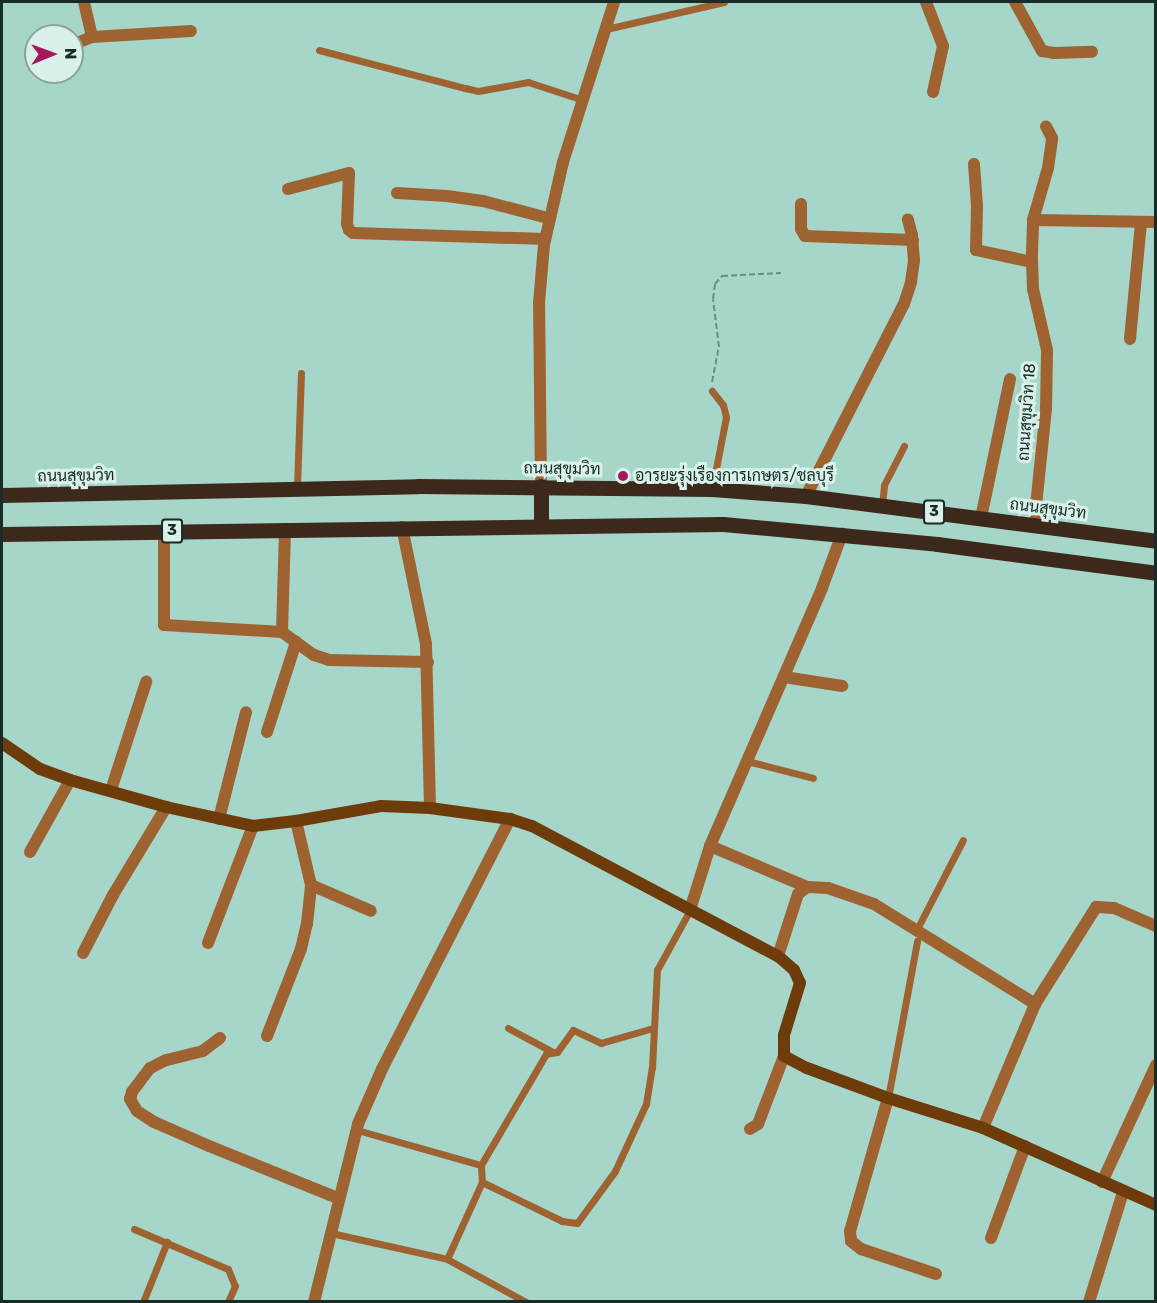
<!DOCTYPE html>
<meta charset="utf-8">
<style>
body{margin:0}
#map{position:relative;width:1157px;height:1303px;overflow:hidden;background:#a6d6ca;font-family:Rubik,Sarabun,sans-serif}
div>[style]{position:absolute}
.path>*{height:2px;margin-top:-1px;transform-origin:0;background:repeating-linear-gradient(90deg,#6a8d85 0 6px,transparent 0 9px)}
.lane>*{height:7px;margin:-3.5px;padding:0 3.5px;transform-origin:3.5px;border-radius:3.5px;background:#9f6331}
.street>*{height:12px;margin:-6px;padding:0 6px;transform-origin:6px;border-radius:6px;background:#9f6331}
.secondary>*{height:12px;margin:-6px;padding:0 6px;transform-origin:6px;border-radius:6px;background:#6e3b0a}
.primary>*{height:15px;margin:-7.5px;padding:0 7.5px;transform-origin:7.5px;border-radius:7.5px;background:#3d291b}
.dots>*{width:16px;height:16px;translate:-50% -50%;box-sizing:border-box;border:3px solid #d9f1ea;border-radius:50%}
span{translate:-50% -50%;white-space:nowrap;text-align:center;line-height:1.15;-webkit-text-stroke:6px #d9f1ea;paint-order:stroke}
.shield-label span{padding:2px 4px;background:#d9f1ea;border:2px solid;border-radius:4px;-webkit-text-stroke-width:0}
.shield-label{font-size:15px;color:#182b27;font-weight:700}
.street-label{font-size:16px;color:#182b27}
.poi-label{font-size:16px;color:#182b27}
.left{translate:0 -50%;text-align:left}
.frame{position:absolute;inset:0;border:3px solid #182b27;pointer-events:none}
.north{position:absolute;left:24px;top:24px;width:60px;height:60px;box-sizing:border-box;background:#d9f1ea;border:2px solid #8ca29c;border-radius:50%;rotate:89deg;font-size:16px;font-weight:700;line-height:24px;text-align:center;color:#182b27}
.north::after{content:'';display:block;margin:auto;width:21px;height:27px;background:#a5185d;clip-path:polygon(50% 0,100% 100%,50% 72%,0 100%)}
</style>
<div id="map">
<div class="path">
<div style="left:712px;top:382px;width:36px;rotate:-79deg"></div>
<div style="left:719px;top:347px;width:48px;rotate:-97.1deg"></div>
<div style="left:713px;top:299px;width:15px;rotate:-82deg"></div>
<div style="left:715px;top:284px;width:11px;rotate:-49deg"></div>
<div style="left:722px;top:276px;width:59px;rotate:-2.9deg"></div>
</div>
<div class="lane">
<div style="left:606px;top:29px;width:121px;rotate:-12.9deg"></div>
<div style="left:319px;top:50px;width:151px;rotate:14.6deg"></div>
<div style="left:465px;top:88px;width:13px;rotate:13deg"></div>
<div style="left:478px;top:91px;width:51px;rotate:-10.2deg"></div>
<div style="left:528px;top:82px;width:58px;rotate:18.1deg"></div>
<div style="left:297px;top:487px;width:114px;rotate:-88deg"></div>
<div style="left:712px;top:489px;width:73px;rotate:-79deg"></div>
<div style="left:726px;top:417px;width:12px;rotate:-104deg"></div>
<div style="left:723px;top:405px;width:18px;rotate:-128deg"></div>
<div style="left:882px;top:505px;width:20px;rotate:-84deg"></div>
<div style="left:884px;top:485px;width:44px;rotate:-62.9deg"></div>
<div style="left:747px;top:761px;width:68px;rotate:14.4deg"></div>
<div style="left:917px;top:929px;width:100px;rotate:-62.7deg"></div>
<div style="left:508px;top:1028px;width:49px;rotate:28.1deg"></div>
<div style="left:653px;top:1028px;width:54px;rotate:163.9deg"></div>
<div style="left:601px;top:1043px;width:31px;rotate:-155deg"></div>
<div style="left:573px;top:1030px;width:27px;rotate:126deg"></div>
<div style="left:557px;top:1052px;width:11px;rotate:170deg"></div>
<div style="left:546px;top:1054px;width:129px;rotate:120.4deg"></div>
<div style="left:481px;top:1165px;width:17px;rotate:87deg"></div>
<div style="left:482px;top:1182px;width:89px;rotate:26deg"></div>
<div style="left:562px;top:1221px;width:15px;rotate:8deg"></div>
<div style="left:577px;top:1223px;width:64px;rotate:-53.8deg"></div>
<div style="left:615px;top:1171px;width:74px;rotate:-65.2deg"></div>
<div style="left:646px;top:1104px;width:36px;rotate:-81deg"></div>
<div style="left:652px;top:1068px;width:98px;rotate:-87.1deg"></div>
<div style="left:657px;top:970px;width:68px;rotate:-61.2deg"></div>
<div style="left:888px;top:1098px;width:160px;rotate:-79.5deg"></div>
<div style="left:357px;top:1130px;width:129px;rotate:15.8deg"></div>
<div style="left:134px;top:1229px;width:102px;rotate:23.1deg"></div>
<div style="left:228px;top:1269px;width:18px;rotate:68deg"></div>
<div style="left:235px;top:1286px;width:17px;rotate:114deg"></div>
<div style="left:331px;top:1233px;width:119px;rotate:12.6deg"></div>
<div style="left:447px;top:1259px;width:90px;rotate:28.6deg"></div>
<div style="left:447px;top:1259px;width:85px;rotate:-65.6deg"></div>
<div style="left:143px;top:1302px;width:65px;rotate:-68.2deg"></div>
</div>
<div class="street">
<div style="left:84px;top:2px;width:36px;rotate:77deg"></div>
<div style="left:926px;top:2px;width:47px;rotate:68.9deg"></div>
<div style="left:943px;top:46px;width:47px;rotate:102.3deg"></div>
<div style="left:1015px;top:2px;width:56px;rotate:61.1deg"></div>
<div style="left:1042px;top:51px;width:12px;rotate:9deg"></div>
<div style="left:1054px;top:53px;width:38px;rotate:-2deg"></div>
<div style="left:72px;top:45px;width:22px;rotate:-22deg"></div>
<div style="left:92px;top:37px;width:99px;rotate:-3.5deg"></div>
<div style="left:34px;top:58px;width:2px"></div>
<div style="left:974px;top:164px;width:42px;rotate:85.9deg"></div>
<div style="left:977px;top:206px;width:44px;rotate:91.3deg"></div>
<div style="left:976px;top:250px;width:57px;rotate:12.1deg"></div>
<div style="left:288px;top:189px;width:63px;rotate:-14.7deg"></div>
<div style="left:349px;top:173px;width:51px;rotate:92.2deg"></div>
<div style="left:347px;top:224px;width:6px;rotate:72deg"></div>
<div style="left:349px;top:230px;width:5px;rotate:37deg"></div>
<div style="left:353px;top:233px;width:192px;rotate:1.8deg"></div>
<div style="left:397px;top:193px;width:50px;rotate:3.4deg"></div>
<div style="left:447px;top:196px;width:36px;rotate:8deg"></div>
<div style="left:483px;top:201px;width:67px;rotate:14.7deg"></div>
<div style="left:801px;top:204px;width:25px;rotate:90deg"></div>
<div style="left:801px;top:229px;width:8px;rotate:60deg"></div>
<div style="left:805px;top:236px;width:108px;rotate:2.1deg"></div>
<div style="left:1033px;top:220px;width:123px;rotate:0.9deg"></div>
<div style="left:1130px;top:339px;width:117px;rotate:-84.6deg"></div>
<div style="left:541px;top:486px;width:183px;rotate:-90.6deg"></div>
<div style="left:539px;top:303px;width:58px;rotate:-85.1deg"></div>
<div style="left:544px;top:245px;width:85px;rotate:-77.1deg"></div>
<div style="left:563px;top:162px;width:168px;rotate:-72.3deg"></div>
<div style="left:806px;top:496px;width:216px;rotate:-63deg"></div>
<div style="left:904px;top:304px;width:23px;rotate:-72deg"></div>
<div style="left:911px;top:282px;width:22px;rotate:-82deg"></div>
<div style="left:914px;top:260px;width:25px;rotate:-95deg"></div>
<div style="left:912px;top:235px;width:16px;rotate:-105deg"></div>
<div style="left:981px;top:518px;width:142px;rotate:-78.2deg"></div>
<div style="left:1034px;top:525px;width:117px;rotate:-84.1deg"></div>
<div style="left:1046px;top:409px;width:59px;rotate:-89deg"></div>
<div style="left:1047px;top:350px;width:63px;rotate:-102.9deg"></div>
<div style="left:1033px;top:289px;width:36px;rotate:-92deg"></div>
<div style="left:1032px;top:253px;width:33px;rotate:-88deg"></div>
<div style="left:1033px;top:220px;width:54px;rotate:-73.9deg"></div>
<div style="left:1048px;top:168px;width:30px;rotate:-82deg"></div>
<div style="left:1052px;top:138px;width:13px;rotate:-117deg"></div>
<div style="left:402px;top:527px;width:119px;rotate:78.4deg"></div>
<div style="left:426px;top:644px;width:164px;rotate:88.6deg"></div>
<div style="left:164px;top:531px;width:94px;rotate:90deg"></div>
<div style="left:164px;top:625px;width:118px;rotate:3.4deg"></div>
<div style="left:282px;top:632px;width:39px;rotate:36deg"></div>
<div style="left:314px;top:655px;width:16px;rotate:18deg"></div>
<div style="left:329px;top:660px;width:99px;rotate:1.2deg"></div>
<div style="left:282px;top:632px;width:103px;rotate:-88.3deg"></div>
<div style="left:784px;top:677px;width:59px;rotate:8.8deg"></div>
<div style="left:267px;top:732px;width:95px;rotate:-72.1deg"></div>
<div style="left:111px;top:790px;width:114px;rotate:-72deg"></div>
<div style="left:219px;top:819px;width:110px;rotate:-75.8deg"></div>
<div style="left:710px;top:846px;width:105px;rotate:22.9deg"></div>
<div style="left:30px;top:852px;width:82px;rotate:-60.9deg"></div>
<div style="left:311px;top:885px;width:65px;rotate:23.4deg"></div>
<div style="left:690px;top:910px;width:67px;rotate:-72.6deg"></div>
<div style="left:710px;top:846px;width:281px;rotate:-66.5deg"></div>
<div style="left:822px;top:588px;width:58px;rotate:-69.7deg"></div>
<div style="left:208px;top:943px;width:125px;rotate:-69deg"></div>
<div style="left:83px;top:953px;width:65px;rotate:-62.7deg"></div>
<div style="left:113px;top:895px;width:103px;rotate:-58.9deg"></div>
<div style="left:778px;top:956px;width:65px;rotate:-72.1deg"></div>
<div style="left:798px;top:894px;width:11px;rotate:-38deg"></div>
<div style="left:807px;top:887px;width:21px;rotate:3deg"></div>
<div style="left:828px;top:888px;width:49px;rotate:19.2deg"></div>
<div style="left:874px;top:904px;width:190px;rotate:31.8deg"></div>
<div style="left:267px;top:1036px;width:93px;rotate:-68.7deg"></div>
<div style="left:301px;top:949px;width:26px;rotate:-77deg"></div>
<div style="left:307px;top:924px;width:39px;rotate:-84deg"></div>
<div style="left:311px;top:885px;width:66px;rotate:-103.2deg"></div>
<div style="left:220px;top:1038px;width:21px;rotate:143deg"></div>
<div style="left:203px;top:1051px;width:38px;rotate:166deg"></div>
<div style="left:166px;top:1060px;width:18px;rotate:153deg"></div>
<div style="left:150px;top:1068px;width:30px;rotate:127deg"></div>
<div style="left:132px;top:1092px;width:7px;rotate:106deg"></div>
<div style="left:130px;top:1099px;width:14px;rotate:60deg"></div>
<div style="left:137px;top:1111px;width:20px;rotate:33deg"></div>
<div style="left:154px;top:1122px;width:60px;rotate:23.6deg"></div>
<div style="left:209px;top:1146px;width:139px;rotate:22deg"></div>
<div style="left:888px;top:1098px;width:138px;rotate:105.9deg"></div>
<div style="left:850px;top:1231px;width:10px;rotate:84deg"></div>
<div style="left:851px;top:1241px;width:13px;rotate:39deg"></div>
<div style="left:861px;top:1249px;width:79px;rotate:18.4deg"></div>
<div style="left:983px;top:1128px;width:134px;rotate:-67.2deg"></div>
<div style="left:1035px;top:1004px;width:115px;rotate:-57.8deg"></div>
<div style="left:1096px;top:907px;width:18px;rotate:3deg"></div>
<div style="left:1114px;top:908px;width:46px;rotate:23.2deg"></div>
<div style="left:750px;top:1129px;width:9px;rotate:-32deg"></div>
<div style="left:758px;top:1124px;width:73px;rotate:-69.1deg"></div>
<div style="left:1102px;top:1182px;width:129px;rotate:-65.2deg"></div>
<div style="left:991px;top:1238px;width:98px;rotate:-69.7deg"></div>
<div style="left:314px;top:1302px;width:183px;rotate:-76.1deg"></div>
<div style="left:358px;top:1124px;width:60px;rotate:-66.4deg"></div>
<div style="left:382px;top:1069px;width:281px;rotate:-62.9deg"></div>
<div style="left:1089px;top:1302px;width:115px;rotate:-72.8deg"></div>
</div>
<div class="secondary">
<div style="left:2px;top:743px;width:46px;rotate:34.4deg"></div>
<div style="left:40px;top:769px;width:32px;rotate:20deg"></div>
<div style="left:70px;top:780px;width:100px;rotate:15.7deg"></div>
<div style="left:166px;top:807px;width:89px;rotate:12.3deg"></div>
<div style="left:253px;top:826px;width:43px;rotate:-6.6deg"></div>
<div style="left:296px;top:821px;width:86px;rotate:-10deg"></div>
<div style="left:381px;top:806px;width:49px;rotate:2.3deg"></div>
<div style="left:430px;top:808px;width:81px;rotate:7.8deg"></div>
<div style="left:510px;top:819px;width:23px;rotate:18deg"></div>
<div style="left:532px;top:826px;width:278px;rotate:27.9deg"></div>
<div style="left:778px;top:956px;width:21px;rotate:41deg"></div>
<div style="left:794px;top:970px;width:14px;rotate:65deg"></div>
<div style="left:800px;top:983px;width:54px;rotate:107.1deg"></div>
<div style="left:784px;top:1035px;width:21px;rotate:90deg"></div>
<div style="left:784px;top:1056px;width:26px;rotate:28deg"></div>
<div style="left:807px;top:1068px;width:86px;rotate:20.3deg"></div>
<div style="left:888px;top:1098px;width:100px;rotate:17.5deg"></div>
<div style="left:983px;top:1128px;width:189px;rotate:24deg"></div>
</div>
<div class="primary">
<div style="left:2px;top:495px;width:416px;rotate:-1.2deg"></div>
<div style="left:418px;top:486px;width:294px;rotate:0.6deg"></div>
<div style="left:712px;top:489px;width:94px;rotate:4.3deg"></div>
<div style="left:806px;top:496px;width:353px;rotate:7.3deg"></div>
<div style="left:541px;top:525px;width:39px;rotate:-90deg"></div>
<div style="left:2px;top:534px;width:721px;rotate:-0.79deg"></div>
<div style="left:723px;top:524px;width:215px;rotate:5.3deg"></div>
<div style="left:937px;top:544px;width:221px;rotate:7.5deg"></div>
</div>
<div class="dots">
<div style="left:623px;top:476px;background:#a5185d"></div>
</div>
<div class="shield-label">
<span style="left:934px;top:512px">3</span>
<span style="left:172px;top:531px">3</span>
</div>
<div class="street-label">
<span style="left:1027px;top:412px;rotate:-86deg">ถนนสุขุมวิท 18</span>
<span style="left:562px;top:469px;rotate:1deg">ถนนสุขุมวิท</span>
<span style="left:76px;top:476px;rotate:-1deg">ถนนสุขุมวิท</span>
<span style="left:1048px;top:509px;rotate:7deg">ถนนสุขุมวิท</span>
</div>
<div class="poi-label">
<span class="left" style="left:635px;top:476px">อารยะรุ่งเรืองการเกษตร/ชลบุรี</span>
</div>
<div class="frame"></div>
<div class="north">N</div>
</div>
